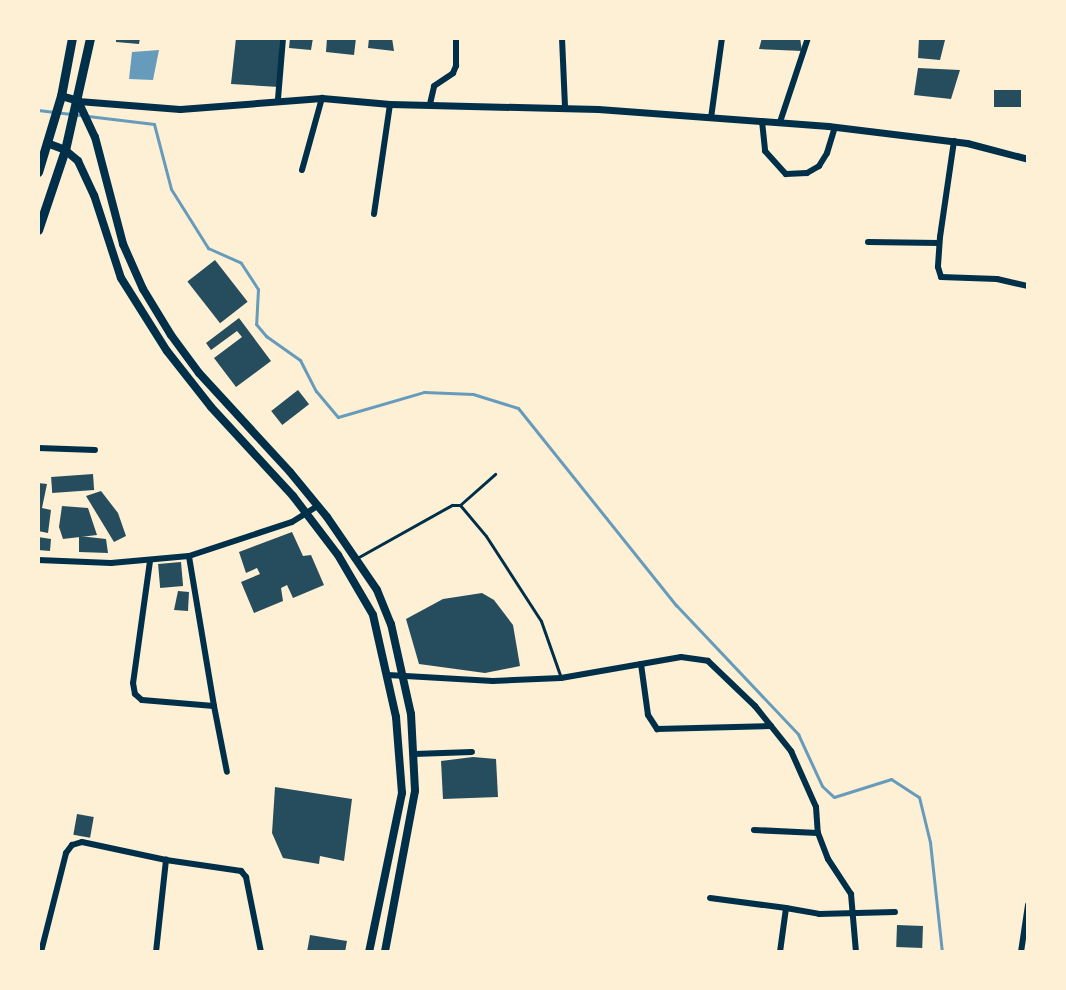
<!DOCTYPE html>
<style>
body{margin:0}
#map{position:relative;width:1066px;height:990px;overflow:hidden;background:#fdf0d5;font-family:"Golos Text",sans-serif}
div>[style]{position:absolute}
.water>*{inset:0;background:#669bbc}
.stream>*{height:3px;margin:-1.5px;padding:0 1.5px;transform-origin:1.5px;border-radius:1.5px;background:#669bbc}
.building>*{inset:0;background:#264d5e;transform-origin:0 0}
.service>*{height:3px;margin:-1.5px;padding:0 1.5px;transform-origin:1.5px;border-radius:1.5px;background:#003049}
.minor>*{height:6px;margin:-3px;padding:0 3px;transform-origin:3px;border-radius:3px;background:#003049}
.tertiary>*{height:7px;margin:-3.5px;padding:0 3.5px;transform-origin:3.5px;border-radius:3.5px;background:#003049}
.secondary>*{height:8px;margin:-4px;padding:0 4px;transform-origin:4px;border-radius:4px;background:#003049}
.primary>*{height:9px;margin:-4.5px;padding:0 4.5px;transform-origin:4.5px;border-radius:4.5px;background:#003049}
span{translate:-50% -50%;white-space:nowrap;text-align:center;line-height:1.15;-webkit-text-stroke:8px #fdf0d5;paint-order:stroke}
.frame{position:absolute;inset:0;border:40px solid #fdf0d5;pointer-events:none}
</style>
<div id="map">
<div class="water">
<div style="clip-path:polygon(159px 50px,153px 80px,129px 79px,132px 52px)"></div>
</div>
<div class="stream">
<div style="left:38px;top:110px;width:117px;rotate:6.9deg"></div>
<div style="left:154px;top:124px;width:67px;rotate:75.3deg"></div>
<div style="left:171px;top:189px;width:70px;rotate:57.9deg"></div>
<div style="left:208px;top:248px;width:36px;rotate:24deg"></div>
<div style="left:241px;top:263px;width:31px;rotate:57deg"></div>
<div style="left:258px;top:289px;width:35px;rotate:93deg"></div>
<div style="left:256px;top:324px;width:16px;rotate:50deg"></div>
<div style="left:266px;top:336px;width:42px;rotate:35.2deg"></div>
<div style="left:300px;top:360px;width:35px;rotate:63deg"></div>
<div style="left:316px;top:391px;width:34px;rotate:50deg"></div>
<div style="left:338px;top:417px;width:90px;rotate:-16.2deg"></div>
<div style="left:424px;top:392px;width:49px;rotate:2.3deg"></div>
<div style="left:473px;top:394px;width:47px;rotate:17.3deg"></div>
<div style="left:518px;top:408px;width:253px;rotate:51.3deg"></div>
<div style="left:676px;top:605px;width:178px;rotate:46.6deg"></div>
<div style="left:798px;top:734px;width:57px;rotate:65.2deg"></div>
<div style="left:822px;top:786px;width:16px;rotate:43deg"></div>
<div style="left:834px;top:797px;width:60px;rotate:-17.5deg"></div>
<div style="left:891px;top:779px;width:33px;rotate:33deg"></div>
<div style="left:919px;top:797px;width:46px;rotate:76.3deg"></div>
<div style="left:930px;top:842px;width:111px;rotate:83.8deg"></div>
</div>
<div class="building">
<div style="clip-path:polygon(116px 38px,140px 38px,139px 44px,116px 42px)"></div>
<div style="clip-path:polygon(236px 38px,280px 38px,279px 87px,231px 84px)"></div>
<div style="clip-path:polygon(290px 38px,313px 38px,311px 50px,289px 48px)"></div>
<div style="clip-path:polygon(327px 38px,356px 38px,354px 55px,326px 52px)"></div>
<div style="clip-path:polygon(369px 38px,392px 38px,394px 51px,368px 48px)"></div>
<div style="clip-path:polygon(762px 38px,800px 38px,802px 51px,759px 49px)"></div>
<div style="clip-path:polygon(919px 38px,945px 40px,940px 60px,918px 58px)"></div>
<div style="clip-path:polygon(918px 68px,960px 70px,951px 99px,914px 95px)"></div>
<div style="left:994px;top:90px;width:27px;height:17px"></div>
<div style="left:215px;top:260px;width:53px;height:35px;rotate:52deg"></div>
<div style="clip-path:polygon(239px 318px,271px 361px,236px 387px,214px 358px,242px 337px,237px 331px,211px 350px,206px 343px)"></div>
<div style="left:298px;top:390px;width:18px;height:34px;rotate:52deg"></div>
<div style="left:93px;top:474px;width:16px;height:42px;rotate:86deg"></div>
<div style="clip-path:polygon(38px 483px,47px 484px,42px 508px,51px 510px,48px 533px,38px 531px)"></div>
<div style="clip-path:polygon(101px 491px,118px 513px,126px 536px,114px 542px,86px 496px)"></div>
<div style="clip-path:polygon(62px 506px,88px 508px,97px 535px,63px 539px,59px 527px)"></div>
<div style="clip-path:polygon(292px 532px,303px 556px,311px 555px,324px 585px,293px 598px,287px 585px,281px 588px,283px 601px,254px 613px,241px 582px,260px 574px,257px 568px,246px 573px,239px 552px)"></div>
<div style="clip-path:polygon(79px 536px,106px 539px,108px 553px,79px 552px)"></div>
<div style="clip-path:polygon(38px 537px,51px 539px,50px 551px,38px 550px)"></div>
<div style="left:181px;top:562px;width:24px;height:23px;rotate:85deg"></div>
<div style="clip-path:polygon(178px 591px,189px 592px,188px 611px,174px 610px)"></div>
<div style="clip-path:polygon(482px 593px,494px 600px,513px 625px,520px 666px,485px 673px,419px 664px,406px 619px,443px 599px)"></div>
<div style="clip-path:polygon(473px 757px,496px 759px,498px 797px,443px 799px,441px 761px)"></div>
<div style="clip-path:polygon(275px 787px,352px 799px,344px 861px,320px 856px,319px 864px,283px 858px,272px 833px)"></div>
<div style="left:77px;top:814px;width:17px;height:21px;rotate:10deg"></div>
<div style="left:897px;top:925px;width:26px;height:22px;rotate:2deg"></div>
<div style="clip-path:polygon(310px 935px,347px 941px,345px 952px,307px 952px)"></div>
</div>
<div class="service">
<div style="left:460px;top:505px;width:47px;rotate:-41.5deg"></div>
<div style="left:357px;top:558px;width:109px;rotate:-29.2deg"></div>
<div style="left:452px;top:505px;width:8px"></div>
<div style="left:460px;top:505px;width:40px;rotate:50deg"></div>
<div style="left:486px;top:536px;width:101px;rotate:57.1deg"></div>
<div style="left:541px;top:621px;width:57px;rotate:70.6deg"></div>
</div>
<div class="minor">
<div style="left:562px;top:38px;width:70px;rotate:87.5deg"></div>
<div style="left:278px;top:99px;width:61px;rotate:-85.3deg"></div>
<div style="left:430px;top:104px;width:18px;rotate:-77deg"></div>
<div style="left:434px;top:86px;width:23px;rotate:-34deg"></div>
<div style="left:453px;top:73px;width:8px;rotate:-67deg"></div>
<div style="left:456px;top:66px;width:28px;rotate:-90deg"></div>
<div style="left:711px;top:118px;width:81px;rotate:-82.2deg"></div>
<div style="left:762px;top:121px;width:30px;rotate:84deg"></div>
<div style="left:765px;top:151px;width:31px;rotate:48deg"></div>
<div style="left:786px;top:174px;width:21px;rotate:-3deg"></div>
<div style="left:807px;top:173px;width:14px;rotate:-30deg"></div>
<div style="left:819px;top:166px;width:15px;rotate:-58deg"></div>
<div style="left:827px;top:153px;width:27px;rotate:-73deg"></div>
<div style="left:780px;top:122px;width:89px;rotate:-71.6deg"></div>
<div style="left:954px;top:141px;width:97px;rotate:98.3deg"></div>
<div style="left:940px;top:237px;width:30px;rotate:94deg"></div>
<div style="left:938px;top:267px;width:10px;rotate:73deg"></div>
<div style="left:941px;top:277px;width:56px;rotate:2deg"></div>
<div style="left:997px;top:279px;width:32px;rotate:13deg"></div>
<div style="left:302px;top:170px;width:75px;rotate:-74.5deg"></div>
<div style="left:374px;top:214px;width:111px;rotate:-81.7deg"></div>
<div style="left:868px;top:242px;width:71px;rotate:0.8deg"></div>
<div style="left:38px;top:448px;width:57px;rotate:2deg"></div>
<div style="left:38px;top:560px;width:73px;rotate:2.4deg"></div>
<div style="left:111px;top:563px;width:78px;rotate:-5.1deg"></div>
<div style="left:189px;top:556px;width:108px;rotate:-18.3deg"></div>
<div style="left:292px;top:522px;width:31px;rotate:-32deg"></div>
<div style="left:150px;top:561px;width:123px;rotate:97.9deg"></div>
<div style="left:133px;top:683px;width:11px;rotate:80deg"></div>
<div style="left:135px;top:694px;width:9px;rotate:41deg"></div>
<div style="left:142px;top:700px;width:72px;rotate:4.8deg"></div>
<div style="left:214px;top:706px;width:152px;rotate:-99.5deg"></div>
<div style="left:641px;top:664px;width:51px;rotate:82.2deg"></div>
<div style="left:648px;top:715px;width:17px;rotate:57deg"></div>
<div style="left:657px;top:729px;width:114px;rotate:-1.5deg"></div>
<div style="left:388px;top:675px;width:105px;rotate:3.3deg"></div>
<div style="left:493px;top:681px;width:68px;rotate:-2.5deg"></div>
<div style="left:561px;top:678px;width:122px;rotate:-9.9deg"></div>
<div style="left:681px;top:657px;width:27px;rotate:8deg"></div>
<div style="left:708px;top:661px;width:65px;rotate:43.8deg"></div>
<div style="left:755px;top:706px;width:58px;rotate:51.3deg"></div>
<div style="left:791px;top:751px;width:61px;rotate:65.9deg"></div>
<div style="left:816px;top:807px;width:26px;rotate:86deg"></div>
<div style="left:818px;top:833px;width:28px;rotate:69deg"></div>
<div style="left:828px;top:859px;width:42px;rotate:56.7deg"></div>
<div style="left:851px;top:894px;width:58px;rotate:85.1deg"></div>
<div style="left:214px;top:706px;width:67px;rotate:78.9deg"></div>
<div style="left:414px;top:754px;width:58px;rotate:-2deg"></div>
<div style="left:754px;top:830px;width:64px;rotate:2.7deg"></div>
<div style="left:710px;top:898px;width:77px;rotate:7.5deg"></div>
<div style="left:41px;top:952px;width:102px;rotate:-75.8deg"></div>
<div style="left:66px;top:853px;width:10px;rotate:-53deg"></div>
<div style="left:72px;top:845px;width:10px;rotate:-17deg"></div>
<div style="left:82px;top:842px;width:86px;rotate:12.1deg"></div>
<div style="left:156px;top:952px;width:93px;rotate:-83.8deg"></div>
<div style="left:166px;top:860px;width:76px;rotate:8.3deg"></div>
<div style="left:241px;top:871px;width:8px;rotate:50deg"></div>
<div style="left:246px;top:877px;width:76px;rotate:78.7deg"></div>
<div style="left:780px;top:952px;width:44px;rotate:-82.2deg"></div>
<div style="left:786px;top:908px;width:34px;rotate:10deg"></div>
<div style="left:819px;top:914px;width:76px;rotate:-1.5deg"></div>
<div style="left:1021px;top:952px;width:48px;rotate:-81.5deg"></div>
</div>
<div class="tertiary">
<div style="left:78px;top:101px;width:102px;rotate:4.5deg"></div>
<div style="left:180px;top:109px;width:142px;rotate:-4.4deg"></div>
<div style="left:322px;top:98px;width:68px;rotate:5deg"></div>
<div style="left:390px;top:104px;width:208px;rotate:1.4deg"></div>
<div style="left:598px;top:109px;width:231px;rotate:4.2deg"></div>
<div style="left:828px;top:126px;width:140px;rotate:7deg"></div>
<div style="left:967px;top:143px;width:63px;rotate:14.7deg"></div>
</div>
<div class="secondary">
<div style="left:61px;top:96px;width:18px;rotate:16deg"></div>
<div style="left:78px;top:101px;width:40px;rotate:65deg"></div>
<div style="left:95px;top:137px;width:111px;rotate:75.3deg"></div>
<div style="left:123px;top:244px;width:49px;rotate:66deg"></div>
<div style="left:143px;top:289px;width:54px;rotate:58.7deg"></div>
<div style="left:171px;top:335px;width:47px;rotate:53.6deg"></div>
<div style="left:199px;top:373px;width:134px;rotate:47.4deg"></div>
<div style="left:290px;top:472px;width:58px;rotate:50.6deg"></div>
<div style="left:327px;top:517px;width:88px;rotate:55.6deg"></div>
<div style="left:377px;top:590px;width:37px;rotate:68deg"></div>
<div style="left:391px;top:624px;width:92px;rotate:77.5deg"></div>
<div style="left:411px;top:714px;width:77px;rotate:87deg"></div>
<div style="left:415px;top:791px;width:164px;rotate:100.6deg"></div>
<div style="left:47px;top:143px;width:19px;rotate:21deg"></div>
<div style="left:65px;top:150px;width:17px;rotate:40deg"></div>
<div style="left:78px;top:161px;width:38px;rotate:65deg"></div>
<div style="left:94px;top:195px;width:87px;rotate:72deg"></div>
<div style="left:121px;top:278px;width:86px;rotate:57.8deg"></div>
<div style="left:167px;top:351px;width:71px;rotate:51.8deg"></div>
<div style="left:211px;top:407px;width:121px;rotate:47.3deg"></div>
<div style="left:293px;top:496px;width:74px;rotate:52.7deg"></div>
<div style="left:338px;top:555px;width:69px;rotate:59.7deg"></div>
<div style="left:373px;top:615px;width:105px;rotate:77.3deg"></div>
<div style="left:396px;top:717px;width:76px;rotate:85.5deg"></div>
<div style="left:402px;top:793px;width:162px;rotate:101.7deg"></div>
</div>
<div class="primary">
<div style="left:38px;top:172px;width:79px;rotate:-73.2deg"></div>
<div style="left:61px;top:96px;width:59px;rotate:-79.3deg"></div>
<div style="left:38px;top:230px;width:84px;rotate:-71.4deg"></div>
<div style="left:65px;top:150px;width:115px;rotate:-77.4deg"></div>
</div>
<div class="frame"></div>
</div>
